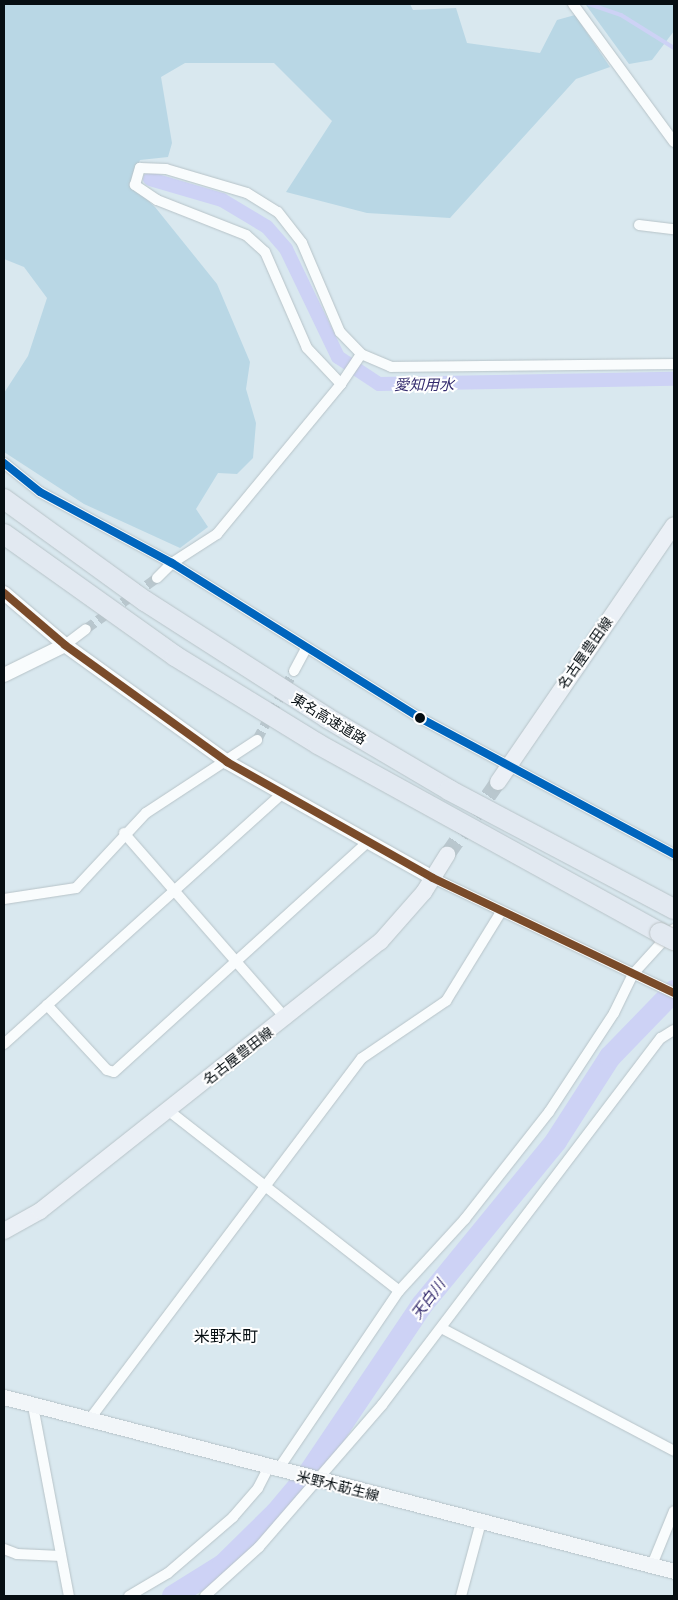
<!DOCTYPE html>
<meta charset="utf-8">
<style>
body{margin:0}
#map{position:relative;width:678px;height:1600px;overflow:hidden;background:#d9e8ef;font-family:"Asap Condensed","Noto Sans JP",sans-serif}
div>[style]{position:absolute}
.green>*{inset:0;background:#b9d7e5}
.stream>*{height:4px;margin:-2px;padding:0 2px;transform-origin:2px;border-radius:2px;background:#cdd2f5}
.canal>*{height:14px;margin:-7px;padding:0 7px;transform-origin:7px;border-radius:7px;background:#cdd2f5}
.river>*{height:22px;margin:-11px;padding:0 11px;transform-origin:11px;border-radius:11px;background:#cdd2f5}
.minor-tunnel>*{height:10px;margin-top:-5px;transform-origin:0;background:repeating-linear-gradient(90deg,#b9c7ce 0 10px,transparent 0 15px)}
.primary-tunnel>*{height:16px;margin-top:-8px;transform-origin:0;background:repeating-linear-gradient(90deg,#b9c7ce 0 16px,transparent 0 24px)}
.roads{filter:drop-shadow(0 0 1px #b7c3c8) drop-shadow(0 0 1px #b7c3c8)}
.minor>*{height:10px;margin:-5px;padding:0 5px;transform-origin:5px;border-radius:5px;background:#f9fcfd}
.tertiary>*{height:14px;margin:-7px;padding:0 7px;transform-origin:7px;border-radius:7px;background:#f9fcfd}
.secondary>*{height:15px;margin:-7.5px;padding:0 7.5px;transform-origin:7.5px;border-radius:7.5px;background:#f2f6f9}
.primary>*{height:16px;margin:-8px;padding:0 8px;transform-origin:8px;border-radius:8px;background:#ebf0f6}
.motorway>*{height:20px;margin:-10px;padding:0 10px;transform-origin:10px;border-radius:10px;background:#e2e9f1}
.bridges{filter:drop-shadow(0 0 1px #bbc2c5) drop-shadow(0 0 1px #bbc2c5)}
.motorway-bridge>*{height:20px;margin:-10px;padding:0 10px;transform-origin:10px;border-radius:10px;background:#e2e9f1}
.bus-1>*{height:8px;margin:-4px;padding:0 4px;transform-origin:4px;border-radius:4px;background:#0065bd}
.bus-2>*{height:8px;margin:-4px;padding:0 4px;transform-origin:4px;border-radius:4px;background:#7a4b2a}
.dots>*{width:14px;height:14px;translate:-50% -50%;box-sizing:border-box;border:2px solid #fff;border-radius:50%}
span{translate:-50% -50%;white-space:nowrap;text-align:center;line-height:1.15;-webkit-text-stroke:4px #fff;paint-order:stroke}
.street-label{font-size:14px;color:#060e12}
.water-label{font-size:15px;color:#342b6e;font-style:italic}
.quarter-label{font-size:16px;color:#060e12}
.frame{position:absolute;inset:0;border:5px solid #060e12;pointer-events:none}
</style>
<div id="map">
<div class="green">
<div style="clip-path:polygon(4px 4px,410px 4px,413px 10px,456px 8px,467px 43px,540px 53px,557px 20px,575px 15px,610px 67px,576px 79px,450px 218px,367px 213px,286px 192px,332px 121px,274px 63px,185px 63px,161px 77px,172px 143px,168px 157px,140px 160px,130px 184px,155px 207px,217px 284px,250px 362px,246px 389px,256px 423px,253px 458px,237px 474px,218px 473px,196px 509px,208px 527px,180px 548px,84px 504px,4px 452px,4px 393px,28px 356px,47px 298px,24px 267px,4px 259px)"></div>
<div style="clip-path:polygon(674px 4px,674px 31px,652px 60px,629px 64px,586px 5px)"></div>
</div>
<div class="stream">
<div style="left:589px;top:4px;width:34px;rotate:19deg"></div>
<div style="left:621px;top:15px;width:62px;rotate:31.9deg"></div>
</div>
<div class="canal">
<div style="left:150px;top:179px;width:75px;rotate:16.3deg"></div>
<div style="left:222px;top:200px;width:52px;rotate:31deg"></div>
<div style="left:267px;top:227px;width:29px;rotate:49deg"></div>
<div style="left:286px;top:249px;width:120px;rotate:64.3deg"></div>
<div style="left:338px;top:357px;width:49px;rotate:33.4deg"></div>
<div style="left:379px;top:384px;width:295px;rotate:-1deg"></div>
</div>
<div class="river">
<div style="left:173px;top:1596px;width:59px;rotate:-31.8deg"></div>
<div style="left:223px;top:1565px;width:74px;rotate:-44.5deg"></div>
<div style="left:276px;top:1513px;width:48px;rotate:-50deg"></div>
<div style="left:307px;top:1476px;width:206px;rotate:-56.1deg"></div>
<div style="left:422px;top:1305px;width:212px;rotate:-50.7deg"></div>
<div style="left:556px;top:1141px;width:100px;rotate:-57.3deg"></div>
<div style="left:610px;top:1057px;width:92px;rotate:-45.9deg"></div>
</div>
<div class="minor-tunnel">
<div style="left:86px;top:629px;width:87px;rotate:-35.7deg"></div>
<div style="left:257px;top:740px;width:78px;rotate:-61.8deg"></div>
</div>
<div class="primary-tunnel">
<div style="left:447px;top:855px;width:89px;rotate:-55.1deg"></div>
</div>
<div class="roads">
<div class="minor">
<div style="left:573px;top:4px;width:171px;rotate:53.8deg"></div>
<div style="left:639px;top:225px;width:35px;rotate:7deg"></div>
<div style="left:341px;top:384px;width:50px;rotate:-133.4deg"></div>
<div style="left:307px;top:348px;width:105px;rotate:-113.6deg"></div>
<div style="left:265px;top:252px;width:25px;rotate:-138deg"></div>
<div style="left:246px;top:235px;width:96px;rotate:-158.5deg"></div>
<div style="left:157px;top:200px;width:27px;rotate:-146deg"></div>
<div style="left:135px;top:185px;width:18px;rotate:-74deg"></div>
<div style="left:140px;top:168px;width:26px;rotate:2deg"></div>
<div style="left:166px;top:169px;width:84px;rotate:16.5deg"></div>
<div style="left:247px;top:193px;width:36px;rotate:32deg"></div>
<div style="left:278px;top:212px;width:39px;rotate:52deg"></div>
<div style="left:302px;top:243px;width:97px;rotate:66.9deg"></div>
<div style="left:340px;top:332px;width:30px;rotate:46deg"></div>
<div style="left:361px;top:354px;width:33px;rotate:23deg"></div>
<div style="left:391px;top:367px;width:283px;rotate:-0.6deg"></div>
<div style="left:4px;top:463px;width:46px;rotate:38.9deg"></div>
<div style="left:40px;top:492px;width:150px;rotate:28.3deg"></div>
<div style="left:172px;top:563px;width:292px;rotate:32deg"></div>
<div style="left:420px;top:718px;width:288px;rotate:28.2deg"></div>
<div style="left:157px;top:578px;width:21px;rotate:-45deg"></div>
<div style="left:172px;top:563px;width:54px;rotate:-32.8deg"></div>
<div style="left:217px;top:534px;width:195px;rotate:-50.4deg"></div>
<div style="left:341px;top:384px;width:36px;rotate:-56deg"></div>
<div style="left:65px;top:645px;width:26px;rotate:-37deg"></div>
<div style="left:294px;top:671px;width:26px;rotate:-62deg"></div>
<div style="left:124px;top:833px;width:247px;rotate:48.9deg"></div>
<div style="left:433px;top:878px;width:267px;rotate:25.5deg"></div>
<div style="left:4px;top:899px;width:73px;rotate:-8.7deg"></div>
<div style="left:76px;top:888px;width:103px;rotate:-47deg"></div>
<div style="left:146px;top:813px;width:133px;rotate:-33.3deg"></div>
<div style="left:47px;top:1005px;width:88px;rotate:47.3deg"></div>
<div style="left:107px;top:1070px;width:7px;rotate:16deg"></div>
<div style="left:114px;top:1072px;width:343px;rotate:-42.2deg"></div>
<div style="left:4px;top:1044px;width:374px;rotate:-42deg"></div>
<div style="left:169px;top:1111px;width:292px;rotate:38deg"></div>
<div style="left:443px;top:1329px;width:261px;rotate:27.8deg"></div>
<div style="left:33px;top:1406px;width:193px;rotate:79.3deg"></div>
<div style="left:89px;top:1420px;width:453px;rotate:-53deg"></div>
<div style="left:362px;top:1058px;width:102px;rotate:-34.2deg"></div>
<div style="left:446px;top:1001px;width:105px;rotate:-58.3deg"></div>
<div style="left:277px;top:1471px;width:217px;rotate:-55.9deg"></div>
<div style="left:399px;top:1291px;width:98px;rotate:-47.5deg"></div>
<div style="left:465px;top:1219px;width:136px;rotate:-51.9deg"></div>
<div style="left:549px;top:1112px;width:118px;rotate:-56.7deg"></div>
<div style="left:614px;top:1013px;width:43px;rotate:-64deg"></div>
<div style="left:633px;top:974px;width:61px;rotate:-47.7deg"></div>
<div style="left:4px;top:1549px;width:14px;rotate:21deg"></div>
<div style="left:17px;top:1554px;width:44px;rotate:2.6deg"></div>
<div style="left:652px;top:1565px;width:58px;rotate:-67.8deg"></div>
<div style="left:129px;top:1596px;width:45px;rotate:-30.5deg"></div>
<div style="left:168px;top:1573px;width:86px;rotate:-40.7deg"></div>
<div style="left:233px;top:1517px;width:38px;rotate:-49deg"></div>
<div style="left:258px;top:1488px;width:22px;rotate:-63deg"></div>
<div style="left:205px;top:1596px;width:73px;rotate:-42.2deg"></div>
<div style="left:259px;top:1547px;width:188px;rotate:-49.1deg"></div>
<div style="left:382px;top:1405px;width:461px;rotate:-52.8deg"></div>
<div style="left:661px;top:1038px;width:15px;rotate:-32deg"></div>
<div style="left:461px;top:1596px;width:77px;rotate:-74.9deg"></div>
</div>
<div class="tertiary">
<div style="left:4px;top:593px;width:80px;rotate:40.4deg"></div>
<div style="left:65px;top:645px;width:200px;rotate:35.8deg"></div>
<div style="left:227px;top:762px;width:236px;rotate:29.4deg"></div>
<div style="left:4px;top:675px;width:68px;rotate:-26.2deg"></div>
</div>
<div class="secondary">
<div style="left:4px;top:1397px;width:692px;rotate:14.56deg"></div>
</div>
<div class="primary">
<div style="left:498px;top:782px;width:311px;rotate:-55.6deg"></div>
<div style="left:4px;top:1231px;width:41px;rotate:-29.1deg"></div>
<div style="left:40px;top:1211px;width:434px;rotate:-38.4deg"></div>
<div style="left:380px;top:942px;width:67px;rotate:-48.7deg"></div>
<div style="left:424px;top:892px;width:44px;rotate:-58.1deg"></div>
</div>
<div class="motorway">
<div style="left:4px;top:499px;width:174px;rotate:35.9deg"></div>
<div style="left:145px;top:601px;width:216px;rotate:32.7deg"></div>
<div style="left:327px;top:718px;width:142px;rotate:30.5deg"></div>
<div style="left:449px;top:790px;width:255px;rotate:27.9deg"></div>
<div style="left:4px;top:534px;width:210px;rotate:35.5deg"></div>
<div style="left:175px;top:656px;width:168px;rotate:31.6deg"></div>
<div style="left:318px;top:744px;width:391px;rotate:28.9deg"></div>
</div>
</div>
<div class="bridges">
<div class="motorway-bridge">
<div style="left:660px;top:933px;width:16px;rotate:27deg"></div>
</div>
</div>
<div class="bus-1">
<div style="left:4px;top:463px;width:46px;rotate:38.9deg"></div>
<div style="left:40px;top:492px;width:150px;rotate:28.3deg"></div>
<div style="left:172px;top:563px;width:292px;rotate:32deg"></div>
<div style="left:420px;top:718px;width:288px;rotate:28.2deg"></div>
</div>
<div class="bus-2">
<div style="left:4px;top:593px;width:80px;rotate:40.4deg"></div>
<div style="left:65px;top:645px;width:200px;rotate:35.8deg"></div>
<div style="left:227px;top:762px;width:236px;rotate:29.4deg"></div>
<div style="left:433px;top:878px;width:267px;rotate:25.5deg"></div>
</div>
<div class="dots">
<div style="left:420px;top:718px;background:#060e12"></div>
</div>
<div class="street-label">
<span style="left:585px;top:653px;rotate:-55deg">名古屋豊田線</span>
<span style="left:329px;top:719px;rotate:31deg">東名高速道路</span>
<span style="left:238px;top:1056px;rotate:-38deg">名古屋豊田線</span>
<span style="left:338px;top:1486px;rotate:14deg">米野木莇生線</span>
</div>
<div class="water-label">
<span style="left:424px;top:385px">愛知用水</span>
<span style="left:428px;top:1299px;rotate:-53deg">天白川</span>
</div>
<div class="quarter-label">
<span style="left:226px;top:1336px">米野木町</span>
</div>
<div class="frame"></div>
</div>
